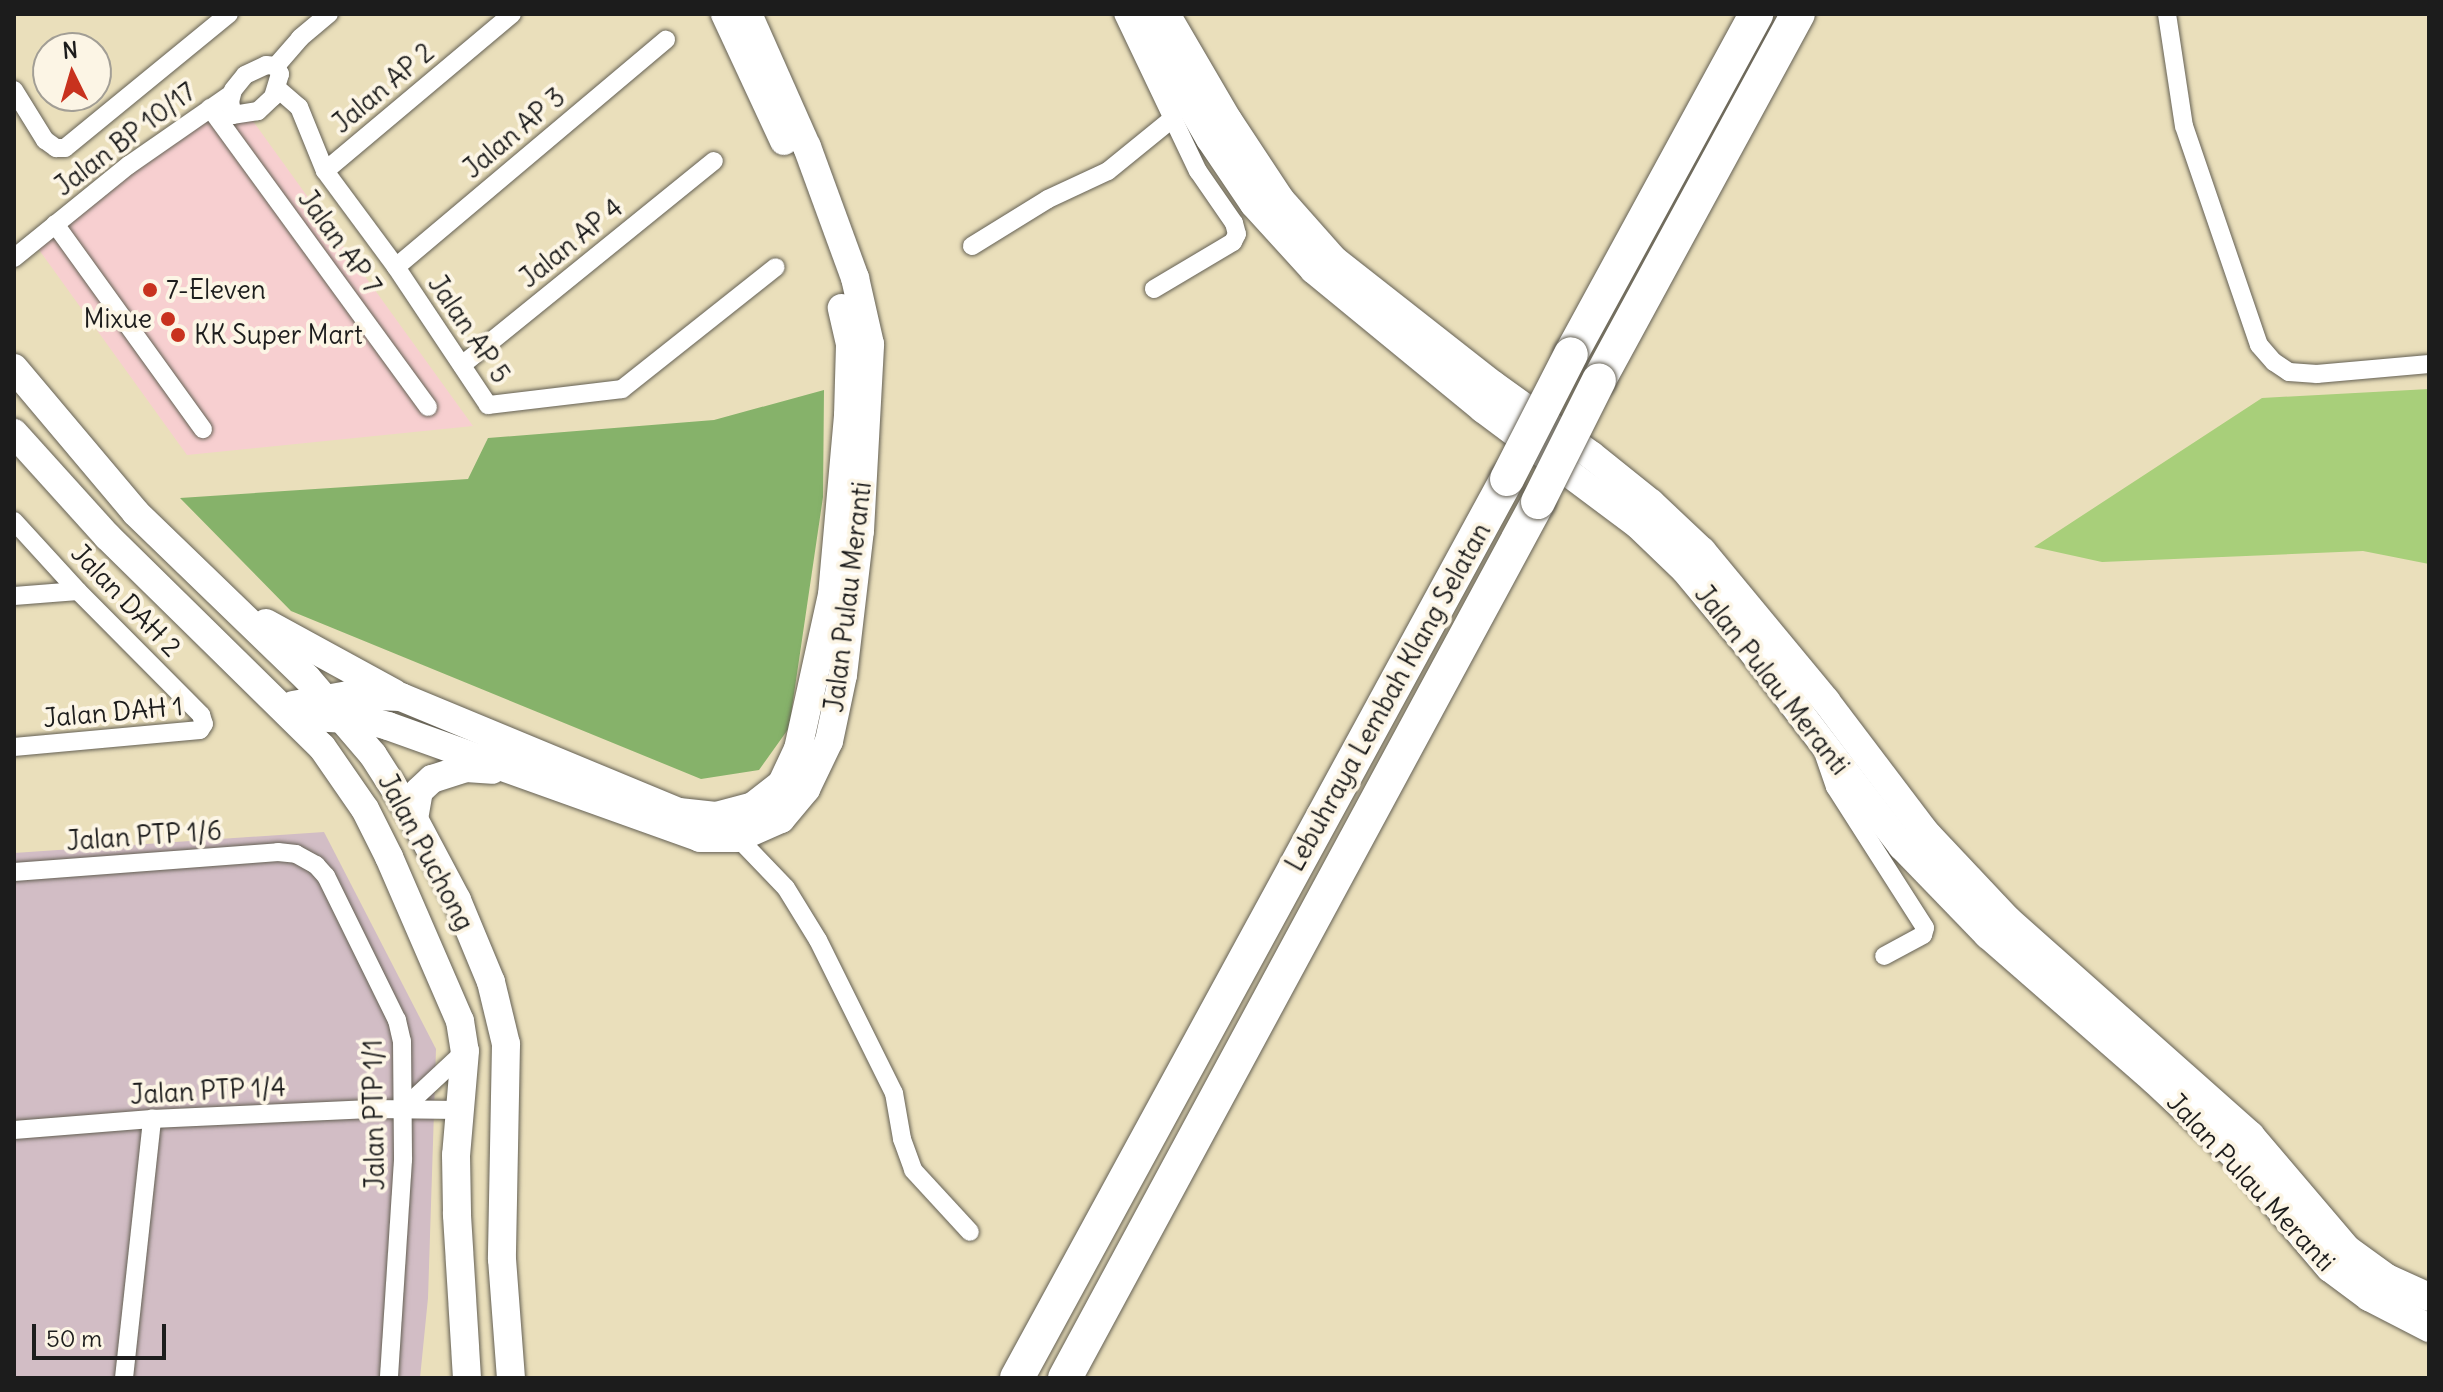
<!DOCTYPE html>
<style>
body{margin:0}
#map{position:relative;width:2443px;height:1392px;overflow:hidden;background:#eadfbb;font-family:Delius,sans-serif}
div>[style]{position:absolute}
.built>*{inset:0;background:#f7cfd0}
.industrial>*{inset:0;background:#d2bdc5}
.green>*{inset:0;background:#a8cf7a}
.forest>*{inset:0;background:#86b26a}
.roads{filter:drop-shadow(0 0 2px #646054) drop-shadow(0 0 2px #646054)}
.street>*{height:18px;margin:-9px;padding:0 9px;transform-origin:9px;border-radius:9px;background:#fff}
.primary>*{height:28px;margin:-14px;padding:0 14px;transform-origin:14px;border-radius:14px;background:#fff}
.highway>*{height:34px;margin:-17px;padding:0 17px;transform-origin:17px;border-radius:17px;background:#fff}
.bridges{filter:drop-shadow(0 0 2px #646054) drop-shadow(0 0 2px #646054)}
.highway-bridge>*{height:34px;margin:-17px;padding:0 17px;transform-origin:17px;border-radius:17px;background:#fff}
.dots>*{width:22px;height:22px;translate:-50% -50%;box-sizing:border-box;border:4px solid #fcf5e5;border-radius:50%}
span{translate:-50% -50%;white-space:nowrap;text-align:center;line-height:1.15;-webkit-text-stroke:8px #fcf5e5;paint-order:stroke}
.street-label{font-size:26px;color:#1c1c1c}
.poi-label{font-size:26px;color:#1c1c1c}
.left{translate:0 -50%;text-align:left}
.right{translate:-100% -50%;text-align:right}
.frame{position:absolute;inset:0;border:16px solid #1c1c1c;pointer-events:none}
.north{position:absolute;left:32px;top:32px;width:80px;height:80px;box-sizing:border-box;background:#fcf5e5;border:2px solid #a29e95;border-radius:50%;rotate:355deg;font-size:22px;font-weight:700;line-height:32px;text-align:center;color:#1c1c1c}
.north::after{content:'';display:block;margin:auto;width:28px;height:36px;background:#c8321e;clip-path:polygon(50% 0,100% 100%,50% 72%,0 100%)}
.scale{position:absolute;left:32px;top:1324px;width:134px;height:36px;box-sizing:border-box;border:4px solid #1c1c1c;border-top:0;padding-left:10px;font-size:24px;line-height:28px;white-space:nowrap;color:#1c1c1c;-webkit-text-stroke:6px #fcf5e5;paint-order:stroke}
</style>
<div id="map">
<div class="built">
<div style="clip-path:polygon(232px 92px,473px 426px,187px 455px,37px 247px)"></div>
</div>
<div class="industrial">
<div style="clip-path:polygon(324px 832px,436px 1049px,428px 1298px,420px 1378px,14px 1378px,14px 853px)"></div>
</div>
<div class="green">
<div style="clip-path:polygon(2429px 389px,2429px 564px,2363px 551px,2102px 562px,2034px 547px,2262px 398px)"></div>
</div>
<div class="forest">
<div style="clip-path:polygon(824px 390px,823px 497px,789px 728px,759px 770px,701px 779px,291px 611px,180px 498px,468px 479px,488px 438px,714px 420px)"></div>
</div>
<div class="roads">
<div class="street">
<div style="left:1123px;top:14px;width:174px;rotate:64.5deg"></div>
<div style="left:1198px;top:171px;width:63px;rotate:55.3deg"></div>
<div style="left:1234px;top:223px;width:11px;rotate:75deg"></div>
<div style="left:1237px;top:234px;width:9px;rotate:117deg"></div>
<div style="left:1233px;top:242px;width:92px;rotate:149.3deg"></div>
<div style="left:2167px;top:14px;width:113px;rotate:81.4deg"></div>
<div style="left:2184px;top:126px;width:231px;rotate:71.1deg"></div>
<div style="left:2259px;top:345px;width:23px;rotate:49deg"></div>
<div style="left:2274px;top:362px;width:18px;rotate:34deg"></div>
<div style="left:2289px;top:372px;width:28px;rotate:4deg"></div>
<div style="left:2317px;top:374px;width:112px;rotate:-5.1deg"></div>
<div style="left:266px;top:65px;width:10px;rotate:6deg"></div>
<div style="left:276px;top:66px;width:9px;rotate:63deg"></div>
<div style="left:280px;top:74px;width:24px;rotate:107deg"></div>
<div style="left:273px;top:97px;width:21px;rotate:137deg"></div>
<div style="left:258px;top:111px;width:25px;rotate:171deg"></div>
<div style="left:233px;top:115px;width:13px;rotate:-103deg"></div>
<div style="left:230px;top:102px;width:12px;rotate:-76deg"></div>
<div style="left:233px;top:90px;width:19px;rotate:-51deg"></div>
<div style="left:245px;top:75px;width:23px;rotate:-25deg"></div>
<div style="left:276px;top:66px;width:37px;rotate:-49deg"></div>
<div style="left:300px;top:38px;width:38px;rotate:-40deg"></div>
<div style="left:278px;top:89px;width:28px;rotate:41deg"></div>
<div style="left:299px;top:107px;width:69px;rotate:67.9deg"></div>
<div style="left:325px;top:171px;width:119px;rotate:53.5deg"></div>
<div style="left:396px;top:267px;width:166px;rotate:56.3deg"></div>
<div style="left:488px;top:405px;width:135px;rotate:-6.8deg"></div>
<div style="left:622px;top:389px;width:196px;rotate:-38.4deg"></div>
<div style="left:14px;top:90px;width:59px;rotate:58.2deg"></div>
<div style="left:45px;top:140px;width:14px;rotate:36deg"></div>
<div style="left:56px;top:148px;width:9px"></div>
<div style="left:65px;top:148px;width:212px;rotate:-39.3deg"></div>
<div style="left:210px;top:108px;width:370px;rotate:53.9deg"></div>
<div style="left:325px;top:171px;width:244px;rotate:-40deg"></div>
<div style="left:55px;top:224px;width:253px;rotate:54.2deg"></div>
<div style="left:972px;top:246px;width:89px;rotate:-31.7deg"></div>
<div style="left:1048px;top:199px;width:66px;rotate:-25deg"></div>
<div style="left:1108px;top:171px;width:82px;rotate:-39.1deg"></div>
<div style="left:14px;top:258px;width:148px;rotate:-39deg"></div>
<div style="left:129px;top:165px;width:124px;rotate:-34.8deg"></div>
<div style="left:396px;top:267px;width:353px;rotate:-40.1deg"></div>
<div style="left:462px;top:365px;width:324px;rotate:-39deg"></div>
<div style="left:14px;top:521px;width:95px;rotate:47.6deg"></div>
<div style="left:78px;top:591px;width:175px;rotate:45.2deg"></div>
<div style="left:201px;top:715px;width:9px;rotate:72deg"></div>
<div style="left:204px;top:724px;width:7px;rotate:124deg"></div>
<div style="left:200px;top:730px;width:187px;rotate:174.8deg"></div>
<div style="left:14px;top:596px;width:64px;rotate:-4.5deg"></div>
<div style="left:1823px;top:752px;width:37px;rotate:71deg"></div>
<div style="left:1835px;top:787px;width:167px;rotate:57.4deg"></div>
<div style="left:1925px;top:928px;width:7px;rotate:106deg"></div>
<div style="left:1923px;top:935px;width:44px;rotate:151.7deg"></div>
<div style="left:738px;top:838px;width:69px;rotate:46.2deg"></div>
<div style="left:786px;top:888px;width:61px;rotate:58.4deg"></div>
<div style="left:818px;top:940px;width:171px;rotate:63.6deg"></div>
<div style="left:894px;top:1093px;width:47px;rotate:80.1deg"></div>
<div style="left:902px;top:1139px;width:33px;rotate:70deg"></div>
<div style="left:913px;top:1170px;width:84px;rotate:47.4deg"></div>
<div style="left:14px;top:872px;width:265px;rotate:-4.3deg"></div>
<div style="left:278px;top:852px;width:18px;rotate:6deg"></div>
<div style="left:296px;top:854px;width:23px;rotate:29deg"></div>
<div style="left:316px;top:865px;width:15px;rotate:48deg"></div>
<div style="left:326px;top:876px;width:161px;rotate:63.8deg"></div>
<div style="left:397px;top:1020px;width:22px;rotate:77deg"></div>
<div style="left:402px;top:1041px;width:119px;rotate:89.5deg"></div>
<div style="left:403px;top:1160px;width:218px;rotate:93.7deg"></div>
<div style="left:404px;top:1108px;width:81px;rotate:-43deg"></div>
<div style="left:14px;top:1130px;width:138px;rotate:-4.6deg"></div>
<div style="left:152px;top:1119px;width:219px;rotate:-2.6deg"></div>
<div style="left:371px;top:1109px;width:90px;rotate:0.6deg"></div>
<div style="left:124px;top:1378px;width:261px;rotate:-83.8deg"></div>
</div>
<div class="primary">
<div style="left:725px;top:14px;width:140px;rotate:65.1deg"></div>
<div style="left:1138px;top:14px;width:144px;rotate:60.1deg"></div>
<div style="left:1210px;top:139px;width:78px;rotate:55.9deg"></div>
<div style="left:1254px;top:204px;width:89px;rotate:47.7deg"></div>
<div style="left:1314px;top:270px;width:219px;rotate:39.4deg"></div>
<div style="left:1483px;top:409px;width:192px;rotate:36.8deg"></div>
<div style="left:1637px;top:524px;width:66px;rotate:43.8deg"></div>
<div style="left:1685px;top:570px;width:107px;rotate:50.3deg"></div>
<div style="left:1753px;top:652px;width:245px;rotate:52.5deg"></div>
<div style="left:1902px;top:846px;width:124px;rotate:46deg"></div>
<div style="left:1988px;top:935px;width:220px;rotate:41.1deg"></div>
<div style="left:2154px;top:1080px;width:110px;rotate:43.2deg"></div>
<div style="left:2234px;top:1155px;width:148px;rotate:49.7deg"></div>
<div style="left:2330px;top:1268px;width:49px;rotate:36.6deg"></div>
<div style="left:2369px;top:1297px;width:68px;rotate:27.3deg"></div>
<div style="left:1166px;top:14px;width:123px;rotate:59.7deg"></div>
<div style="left:1228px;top:120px;width:95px;rotate:56.6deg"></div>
<div style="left:1280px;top:199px;width:81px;rotate:48.5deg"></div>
<div style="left:1334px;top:260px;width:201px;rotate:38.1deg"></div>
<div style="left:1492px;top:384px;width:122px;rotate:35.6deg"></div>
<div style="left:1591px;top:455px;width:77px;rotate:38.7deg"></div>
<div style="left:1651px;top:503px;width:70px;rotate:43.3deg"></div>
<div style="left:1702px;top:551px;width:195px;rotate:50.4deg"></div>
<div style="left:1826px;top:701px;width:166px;rotate:52.9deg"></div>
<div style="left:1926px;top:833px;width:120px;rotate:46.7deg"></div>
<div style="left:2008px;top:920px;width:324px;rotate:41.6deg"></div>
<div style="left:2250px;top:1135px;width:150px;rotate:49.6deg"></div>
<div style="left:2347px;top:1249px;width:49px;rotate:35.9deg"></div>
<div style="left:2387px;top:1278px;width:46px;rotate:24.3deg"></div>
<div style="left:14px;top:368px;width:189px;rotate:49.9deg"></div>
<div style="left:136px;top:513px;width:238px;rotate:44deg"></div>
<div style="left:307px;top:678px;width:101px;rotate:49.4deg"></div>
<div style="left:373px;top:755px;width:76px;rotate:57.4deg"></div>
<div style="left:414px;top:819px;width:92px;rotate:62deg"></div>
<div style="left:457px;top:900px;width:89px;rotate:67.5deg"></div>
<div style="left:491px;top:982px;width:64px;rotate:76.4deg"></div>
<div style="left:506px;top:1044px;width:215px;rotate:91.1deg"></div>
<div style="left:502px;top:1259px;width:119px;rotate:85.7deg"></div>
<div style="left:14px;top:433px;width:139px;rotate:47.9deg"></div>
<div style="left:107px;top:536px;width:301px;rotate:44.5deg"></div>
<div style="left:322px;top:747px;width:75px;rotate:55.3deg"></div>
<div style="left:365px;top:809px;width:54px;rotate:63.4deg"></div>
<div style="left:389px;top:857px;width:179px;rotate:66.6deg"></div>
<div style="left:460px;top:1021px;width:30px;rotate:81deg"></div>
<div style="left:465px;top:1051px;width:104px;rotate:94.9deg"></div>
<div style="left:456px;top:1155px;width:60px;rotate:89deg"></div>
<div style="left:457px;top:1215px;width:163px;rotate:86.5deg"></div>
<div style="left:266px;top:623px;width:146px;rotate:28.7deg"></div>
<div style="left:293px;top:705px;width:56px;rotate:-10.3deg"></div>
<div style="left:348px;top:695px;width:53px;rotate:2.2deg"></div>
<div style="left:401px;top:697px;width:301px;rotate:22.5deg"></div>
<div style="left:679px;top:812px;width:37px;rotate:6deg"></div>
<div style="left:716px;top:816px;width:38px;rotate:-15deg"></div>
<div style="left:753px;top:806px;width:37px;rotate:-38deg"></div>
<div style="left:782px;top:783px;width:38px;rotate:-65deg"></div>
<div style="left:798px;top:749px;width:158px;rotate:-77.6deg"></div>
<div style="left:832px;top:595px;width:180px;rotate:-84.9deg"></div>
<div style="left:848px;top:416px;width:72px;rotate:-88.4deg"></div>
<div style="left:850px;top:344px;width:37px;rotate:-103deg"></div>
<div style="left:292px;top:716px;width:74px;rotate:3.1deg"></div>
<div style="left:366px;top:720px;width:23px;rotate:15deg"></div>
<div style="left:388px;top:726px;width:331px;rotate:19.7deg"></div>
<div style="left:700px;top:838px;width:38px"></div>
<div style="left:738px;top:838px;width:47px;rotate:-23.8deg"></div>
<div style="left:781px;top:819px;width:39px;rotate:-50deg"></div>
<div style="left:806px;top:789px;width:53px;rotate:-64.4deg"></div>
<div style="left:829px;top:741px;width:67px;rotate:-78deg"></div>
<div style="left:843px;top:675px;width:145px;rotate:-83.3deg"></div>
<div style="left:860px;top:531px;width:187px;rotate:-86.9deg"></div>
<div style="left:870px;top:344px;width:68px;rotate:-102.8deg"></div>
<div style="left:855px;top:278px;width:140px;rotate:-110.1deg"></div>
<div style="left:807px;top:147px;width:145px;rotate:-113.9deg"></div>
<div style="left:414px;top:819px;width:28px;rotate:-80deg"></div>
<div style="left:419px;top:791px;width:18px;rotate:-43deg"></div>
<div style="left:432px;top:779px;width:36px;rotate:-18deg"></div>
<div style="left:466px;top:768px;width:26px;rotate:4deg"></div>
</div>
<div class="highway">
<div style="left:1571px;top:354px;width:387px;rotate:-61.4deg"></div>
<div style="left:1599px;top:380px;width:417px;rotate:-61.5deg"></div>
<div style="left:1017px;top:1378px;width:1024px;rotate:-61.41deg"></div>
<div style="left:1065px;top:1378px;width:996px;rotate:-61.63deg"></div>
</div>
</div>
<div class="bridges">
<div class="highway-bridge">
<div style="left:1507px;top:479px;width:140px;rotate:-62.9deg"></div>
<div style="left:1538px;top:502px;width:136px;rotate:-63.4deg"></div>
</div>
</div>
<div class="dots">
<div style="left:150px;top:290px;background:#c8321e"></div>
<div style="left:168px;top:319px;background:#c8321e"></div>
<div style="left:178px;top:335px;background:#c8321e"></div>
</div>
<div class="street-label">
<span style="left:383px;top:88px;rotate:-40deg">Jalan AP 2</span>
<span style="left:514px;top:133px;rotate:-40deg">Jalan AP 3</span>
<span style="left:125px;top:139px;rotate:-37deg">Jalan BP 10/17</span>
<span style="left:340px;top:242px;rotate:54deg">Jalan AP 7</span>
<span style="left:571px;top:243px;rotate:-39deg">Jalan AP 4</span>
<span style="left:469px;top:329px;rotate:56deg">Jalan AP 5</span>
<span style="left:848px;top:597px;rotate:-83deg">Jalan Pulau Meranti</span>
<span style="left:126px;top:600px;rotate:46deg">Jalan DAH 2</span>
<span style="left:1772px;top:680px;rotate:52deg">Jalan Pulau Meranti</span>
<span style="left:1388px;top:697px;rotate:-61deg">Lebuhraya Lembah Klang Selatan</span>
<span style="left:113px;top:712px;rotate:-5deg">Jalan DAH 1</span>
<span style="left:144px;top:836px;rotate:-4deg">Jalan PTP 1/6</span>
<span style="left:426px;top:852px;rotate:62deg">Jalan Puchong</span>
<span style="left:208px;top:1091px;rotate:-3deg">Jalan PTP 1/4</span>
<span style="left:374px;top:1115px;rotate:-91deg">Jalan PTP 1/1</span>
<span style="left:2251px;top:1182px;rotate:47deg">Jalan Pulau Meranti</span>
</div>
<div class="poi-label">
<span class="left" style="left:166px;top:290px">7-Eleven</span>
<span class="right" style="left:152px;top:319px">Mixue</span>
<span class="left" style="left:194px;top:335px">KK Super Mart</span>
</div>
<div class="frame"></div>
<div class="north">N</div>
<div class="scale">50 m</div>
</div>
